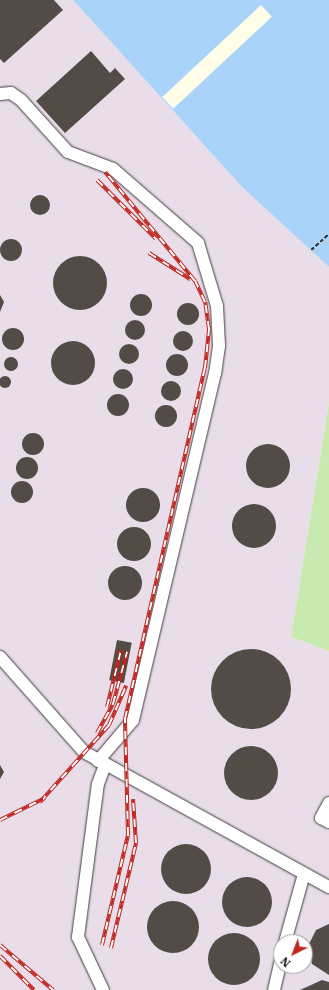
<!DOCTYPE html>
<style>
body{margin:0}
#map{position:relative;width:329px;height:990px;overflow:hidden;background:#fffde7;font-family:"IBM Plex Serif",serif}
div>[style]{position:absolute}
.industrial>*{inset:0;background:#eaddea}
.green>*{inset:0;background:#c8eab0}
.water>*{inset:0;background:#aad3f9}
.pier>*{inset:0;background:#fffde7;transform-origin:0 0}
.building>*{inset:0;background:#534c46;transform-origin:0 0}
.round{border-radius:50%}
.path>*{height:1.5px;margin-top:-0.75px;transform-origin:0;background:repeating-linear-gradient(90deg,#2c2c2c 0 4px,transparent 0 6px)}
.roads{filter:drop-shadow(0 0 1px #3d3d3d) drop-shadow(0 0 1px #3d3d3d)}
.minor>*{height:12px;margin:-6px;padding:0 6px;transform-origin:6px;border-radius:6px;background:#fff}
.rail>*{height:4px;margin-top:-2px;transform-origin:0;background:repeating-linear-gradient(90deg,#fff 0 8px,#be261e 0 16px);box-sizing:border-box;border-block:1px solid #be261e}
span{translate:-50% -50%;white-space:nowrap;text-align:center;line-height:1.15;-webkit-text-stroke:4px #fff;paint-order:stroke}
.north{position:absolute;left:273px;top:934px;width:40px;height:40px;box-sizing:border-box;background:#fff;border:1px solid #9d9d9d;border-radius:50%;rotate:222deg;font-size:11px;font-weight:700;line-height:16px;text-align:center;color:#0a0a0a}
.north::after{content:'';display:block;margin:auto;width:14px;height:18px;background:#be261e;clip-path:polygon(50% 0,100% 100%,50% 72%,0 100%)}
</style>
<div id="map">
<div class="industrial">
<div style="clip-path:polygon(evenodd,0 0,73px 0,243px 188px,329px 267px,329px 402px,291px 637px,329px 651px,329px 990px,0 990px,0 0,281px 942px,305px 942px,305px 966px,281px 966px,281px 942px)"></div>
</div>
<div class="green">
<div style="clip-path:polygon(329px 402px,329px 651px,291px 637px)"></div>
</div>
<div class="water">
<div style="clip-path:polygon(73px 0,329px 0,329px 267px,243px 188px)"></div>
</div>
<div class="pier">
<div style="left:261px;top:5px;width:16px;height:135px;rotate:47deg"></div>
</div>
<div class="building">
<div style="clip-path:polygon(0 0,54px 0,63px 10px,4px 63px,0 59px)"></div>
<div style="clip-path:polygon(91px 51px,110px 73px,115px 68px,125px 79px,65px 133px,36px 101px)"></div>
<div class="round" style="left:30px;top:195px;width:20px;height:20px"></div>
<div class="round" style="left:0;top:239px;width:22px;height:22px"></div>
<div class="round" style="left:53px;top:256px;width:54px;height:54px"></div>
<div class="round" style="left:130px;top:294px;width:22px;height:22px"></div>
<div style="clip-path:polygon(0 295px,4px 302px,0 312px)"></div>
<div class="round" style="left:177px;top:303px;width:22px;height:22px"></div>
<div class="round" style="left:125px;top:320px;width:20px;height:20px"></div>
<div class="round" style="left:2px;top:328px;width:22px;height:22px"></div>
<div class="round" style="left:173px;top:331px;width:20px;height:20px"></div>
<div class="round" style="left:51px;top:341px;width:44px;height:44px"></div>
<div class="round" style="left:119px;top:344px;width:20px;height:20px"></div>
<div class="round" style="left:166px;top:354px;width:22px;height:22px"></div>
<div class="round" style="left:4px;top:357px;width:14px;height:14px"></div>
<div class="round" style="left:113px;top:369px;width:20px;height:20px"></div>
<div class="round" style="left:-1px;top:376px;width:12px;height:12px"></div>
<div class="round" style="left:161px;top:381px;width:20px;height:20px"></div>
<div class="round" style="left:107px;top:394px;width:22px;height:22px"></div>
<div class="round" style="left:155px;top:405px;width:22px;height:22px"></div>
<div class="round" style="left:22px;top:433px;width:22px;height:22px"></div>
<div class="round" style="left:246px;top:444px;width:44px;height:44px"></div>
<div class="round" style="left:16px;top:457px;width:22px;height:22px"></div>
<div class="round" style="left:11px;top:481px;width:22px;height:22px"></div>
<div class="round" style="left:126px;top:488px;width:34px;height:34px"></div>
<div class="round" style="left:232px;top:504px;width:44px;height:44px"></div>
<div class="round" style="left:117px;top:527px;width:34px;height:34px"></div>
<div class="round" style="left:108px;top:566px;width:34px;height:34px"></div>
<div style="left:117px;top:640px;width:15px;height:41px;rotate:11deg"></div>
<div class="round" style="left:211px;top:649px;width:80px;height:80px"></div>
<div class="round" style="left:224px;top:746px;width:54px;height:54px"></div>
<div style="clip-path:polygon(0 765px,4px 772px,0 779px)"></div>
<div class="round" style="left:161px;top:844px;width:50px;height:50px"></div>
<div class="round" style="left:222px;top:877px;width:50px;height:50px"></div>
<div class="round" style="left:147px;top:901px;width:52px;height:52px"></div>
<div style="clip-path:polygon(329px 924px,329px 975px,312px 964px,308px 946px,316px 930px)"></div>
<div class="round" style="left:208px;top:933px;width:52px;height:52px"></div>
<div style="clip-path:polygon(322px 980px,329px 982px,329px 990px,300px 990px)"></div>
</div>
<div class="path">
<div style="left:311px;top:250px;width:24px;rotate:-42deg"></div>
</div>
<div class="roads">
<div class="minor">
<div style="left:0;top:94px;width:11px;rotate:-5deg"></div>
<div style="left:11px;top:93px;width:12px;rotate:35deg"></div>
<div style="left:21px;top:100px;width:70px;rotate:47.9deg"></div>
<div style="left:68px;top:152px;width:48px;rotate:20.7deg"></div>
<div style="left:113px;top:169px;width:113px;rotate:41deg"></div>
<div style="left:198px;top:243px;width:66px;rotate:73.2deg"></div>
<div style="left:217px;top:306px;width:40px;rotate:87.1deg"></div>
<div style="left:219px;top:346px;width:27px;rotate:98deg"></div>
<div style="left:215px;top:373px;width:357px;rotate:103.3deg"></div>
<div style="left:133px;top:720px;width:54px;rotate:130.5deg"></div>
<div style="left:0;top:657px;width:127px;rotate:48.5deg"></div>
<div style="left:84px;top:752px;width:280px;rotate:28.9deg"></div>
<div style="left:329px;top:803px;width:17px;rotate:118deg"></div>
<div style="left:321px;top:818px;width:9px;rotate:27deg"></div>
<div style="left:285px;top:942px;width:71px;rotate:-74.4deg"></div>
<div style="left:103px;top:990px;width:59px;rotate:-115.3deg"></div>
<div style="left:78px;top:937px;width:154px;rotate:-82.6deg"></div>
<div style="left:98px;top:784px;width:20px;rotate:-70deg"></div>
<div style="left:274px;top:990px;width:32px;rotate:-77deg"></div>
</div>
</div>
<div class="rail">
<div style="left:97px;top:180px;width:83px;rotate:45deg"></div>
<div style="left:149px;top:253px;width:49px;rotate:32.4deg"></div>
<div style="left:107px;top:707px;width:59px;rotate:-76.2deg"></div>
<div style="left:97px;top:733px;width:33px;rotate:-61deg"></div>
<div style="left:113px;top:704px;width:54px;rotate:-74.9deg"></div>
<div style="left:40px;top:802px;width:103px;rotate:-48.1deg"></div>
<div style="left:109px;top:725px;width:43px;rotate:-66.4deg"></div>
<div style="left:0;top:820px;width:50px;rotate:-26.1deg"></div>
<div style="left:0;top:945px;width:70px;rotate:40.3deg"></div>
<div style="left:102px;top:945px;width:113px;rotate:-76.7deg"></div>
<div style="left:128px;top:835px;width:116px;rotate:-91.5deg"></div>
<div style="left:125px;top:719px;width:360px;rotate:-77.2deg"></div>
<div style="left:205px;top:368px;width:39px;rotate:-84deg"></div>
<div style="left:209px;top:329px;width:27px;rotate:-98deg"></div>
<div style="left:205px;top:302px;width:23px;rotate:-115deg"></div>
<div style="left:195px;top:281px;width:141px;rotate:-129.5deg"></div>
<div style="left:111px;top:948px;width:108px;rotate:-76.6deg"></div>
<div style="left:136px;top:843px;width:44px;rotate:-93.9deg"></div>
<div style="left:0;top:956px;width:48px;rotate:45deg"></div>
</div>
<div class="north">N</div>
</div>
